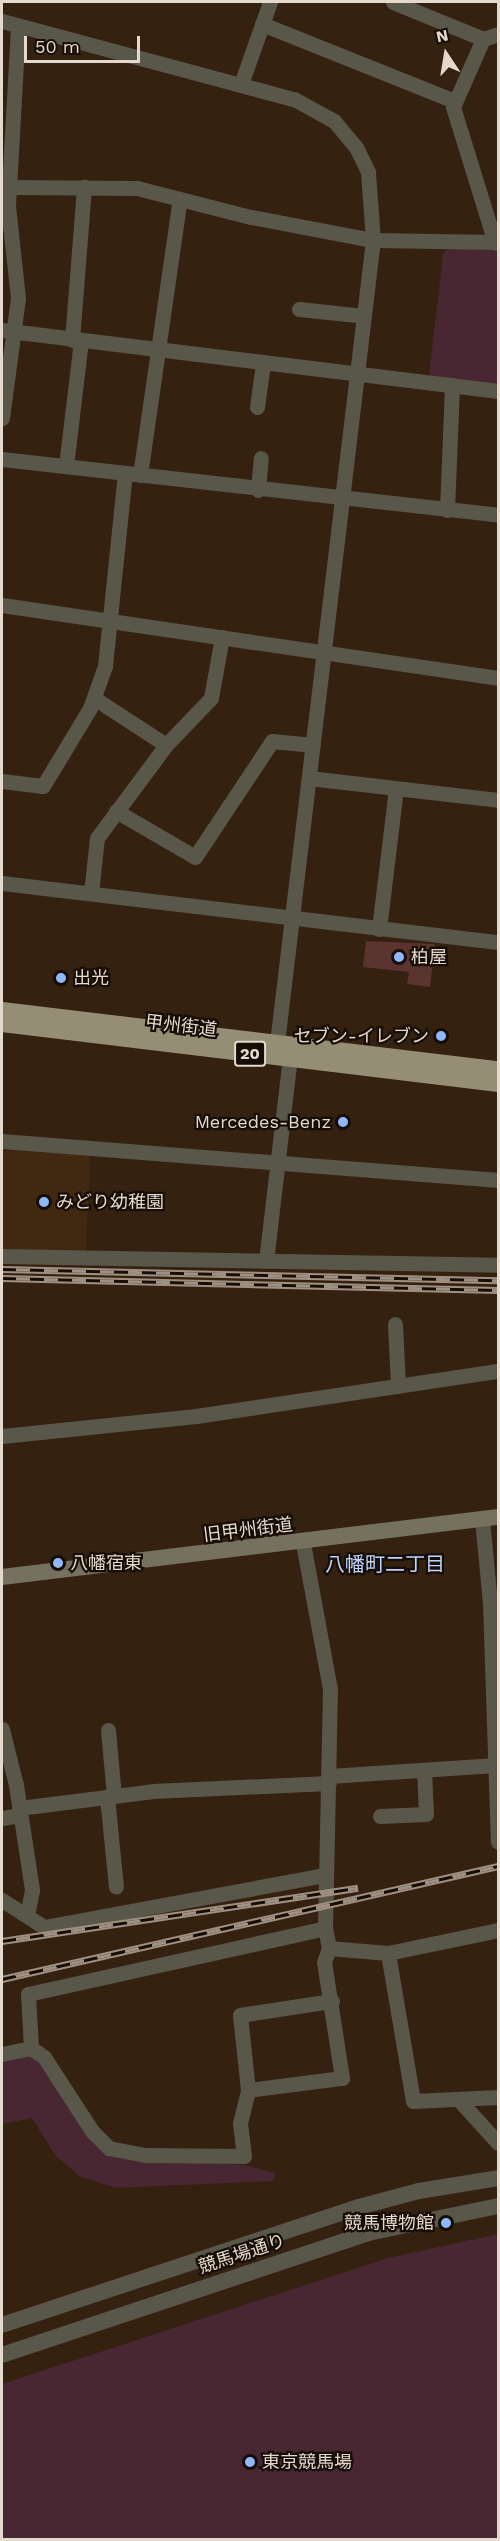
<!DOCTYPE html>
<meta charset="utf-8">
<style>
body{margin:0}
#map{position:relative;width:500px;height:2541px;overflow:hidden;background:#352110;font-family:"Work Sans","Noto Sans JP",sans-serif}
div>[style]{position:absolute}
.built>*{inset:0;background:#402811;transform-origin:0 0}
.green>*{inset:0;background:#482632}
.building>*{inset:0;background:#5c342f}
.minor>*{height:15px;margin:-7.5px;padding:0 7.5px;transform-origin:7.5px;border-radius:7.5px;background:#59564a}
.tertiary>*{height:16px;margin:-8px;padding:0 8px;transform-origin:8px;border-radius:8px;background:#59564a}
.secondary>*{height:16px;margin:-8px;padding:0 8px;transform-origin:8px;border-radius:8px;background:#76705e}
.trunk>*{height:16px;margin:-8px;padding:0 8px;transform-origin:8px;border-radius:8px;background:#958e74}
.rail>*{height:7px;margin-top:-3.5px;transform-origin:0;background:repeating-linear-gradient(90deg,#160d06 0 14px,#9f9082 0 28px);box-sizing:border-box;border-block:2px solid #9f9082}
.dots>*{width:16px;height:16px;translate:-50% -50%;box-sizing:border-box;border:3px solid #160d06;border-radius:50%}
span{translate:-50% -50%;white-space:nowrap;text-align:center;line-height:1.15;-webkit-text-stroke:4.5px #160d06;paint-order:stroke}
.shield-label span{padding:2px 4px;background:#160d06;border:2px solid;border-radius:4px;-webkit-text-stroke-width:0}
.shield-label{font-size:16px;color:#e5d8cd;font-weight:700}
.poi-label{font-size:18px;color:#e5d8cd}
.left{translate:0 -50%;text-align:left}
.right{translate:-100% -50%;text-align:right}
.street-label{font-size:18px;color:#e5d8cd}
.neighbourhood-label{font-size:20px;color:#bcd4fb}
.frame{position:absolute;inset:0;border:3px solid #e5d8cd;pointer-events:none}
.north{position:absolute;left:416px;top:24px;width:60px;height:60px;-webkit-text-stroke:4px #160d06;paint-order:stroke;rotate:348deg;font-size:16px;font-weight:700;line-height:24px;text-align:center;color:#e5d8cd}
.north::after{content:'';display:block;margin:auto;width:21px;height:27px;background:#e5d8cd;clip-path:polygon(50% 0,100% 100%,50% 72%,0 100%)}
.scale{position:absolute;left:24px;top:36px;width:116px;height:27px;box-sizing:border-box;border:3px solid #e5d8cd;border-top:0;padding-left:8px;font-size:18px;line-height:21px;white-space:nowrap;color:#e5d8cd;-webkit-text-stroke:4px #160d06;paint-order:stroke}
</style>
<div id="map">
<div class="built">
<div style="left:2px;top:1150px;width:89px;height:99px;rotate:3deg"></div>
</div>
<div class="green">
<div style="clip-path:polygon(449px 248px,498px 248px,498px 385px,429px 376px,443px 254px)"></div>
<div style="clip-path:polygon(31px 2054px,121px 2158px,244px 2165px,275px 2173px,274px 2181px,116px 2188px,81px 2177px,55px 2155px,32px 2118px,2px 2124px,2px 2060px)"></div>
<div style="clip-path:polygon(498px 2234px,498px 2539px,2px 2539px,2px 2384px,388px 2258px)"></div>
</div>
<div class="building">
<div style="clip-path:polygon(366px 941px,435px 944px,430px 987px,407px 984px,409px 972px,363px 967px)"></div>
</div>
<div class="minor">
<div style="left:393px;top:2px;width:97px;rotate:22.3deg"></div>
<div style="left:483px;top:39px;width:16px;rotate:-18deg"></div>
<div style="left:2px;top:21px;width:302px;rotate:15deg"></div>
<div style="left:294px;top:99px;width:46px;rotate:28.8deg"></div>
<div style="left:334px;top:121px;width:34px;rotate:50deg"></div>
<div style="left:356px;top:147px;width:28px;rotate:64deg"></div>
<div style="left:368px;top:172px;width:68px;rotate:85.8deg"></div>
<div style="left:373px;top:240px;width:809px;rotate:96.82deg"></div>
<div style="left:262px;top:24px;width:208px;rotate:21.8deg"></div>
<div style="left:483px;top:39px;width:74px;rotate:113.8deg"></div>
<div style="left:453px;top:107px;width:142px;rotate:72.8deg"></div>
<div style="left:241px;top:84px;width:87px;rotate:-70.5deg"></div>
<div style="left:9px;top:187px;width:128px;rotate:0.4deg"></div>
<div style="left:137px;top:188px;width:118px;rotate:14.3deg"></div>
<div style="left:251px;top:217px;width:124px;rotate:10.7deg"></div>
<div style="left:373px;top:240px;width:125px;rotate:0.9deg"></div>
<div style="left:299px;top:309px;width:65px;rotate:6.1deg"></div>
<div style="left:2px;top:330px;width:500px;rotate:7deg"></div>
<div style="left:72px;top:340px;width:154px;rotate:-85.5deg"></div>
<div style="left:257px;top:407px;width:44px;rotate:-82.2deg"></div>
<div style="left:2px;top:418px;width:121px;rotate:-82.4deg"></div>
<div style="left:18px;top:298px;width:93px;rotate:-96.2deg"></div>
<div style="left:8px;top:206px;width:180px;rotate:-86.8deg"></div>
<div style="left:2px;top:459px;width:499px;rotate:6.4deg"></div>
<div style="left:66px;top:466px;width:126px;rotate:-83.2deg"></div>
<div style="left:140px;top:475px;width:279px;rotate:-81.8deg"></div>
<div style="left:258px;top:490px;width:32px;rotate:-85deg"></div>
<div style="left:447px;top:510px;width:125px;rotate:-87.7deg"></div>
<div style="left:2px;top:605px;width:501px;rotate:8.37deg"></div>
<div style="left:94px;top:698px;width:86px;rotate:33.1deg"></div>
<div style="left:309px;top:778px;width:190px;rotate:6.6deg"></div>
<div style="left:2px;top:781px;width:41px;rotate:7deg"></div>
<div style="left:43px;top:786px;width:91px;rotate:-58.9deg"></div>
<div style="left:90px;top:708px;width:45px;rotate:-70.3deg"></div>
<div style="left:105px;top:666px;width:193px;rotate:-84.1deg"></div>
<div style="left:116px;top:811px;width:91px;rotate:30.2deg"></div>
<div style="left:195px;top:857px;width:139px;rotate:-56.4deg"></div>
<div style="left:272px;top:741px;width:41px;rotate:5.6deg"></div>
<div style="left:2px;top:883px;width:499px;rotate:6.8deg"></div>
<div style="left:91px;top:893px;width:55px;rotate:-83.8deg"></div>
<div style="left:97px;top:838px;width:116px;rotate:-53.4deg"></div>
<div style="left:166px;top:745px;width:65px;rotate:-46.2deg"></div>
<div style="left:211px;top:698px;width:62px;rotate:-79.8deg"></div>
<div style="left:379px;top:929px;width:141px;rotate:-83.1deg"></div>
<div style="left:2px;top:1141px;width:498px;rotate:4.5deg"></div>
<div style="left:2px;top:1256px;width:496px;rotate:1deg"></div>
<div style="left:266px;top:1261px;width:214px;rotate:-83.3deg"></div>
<div style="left:395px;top:1324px;width:62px;rotate:87.2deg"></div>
<div style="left:2px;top:1436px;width:195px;rotate:-5.9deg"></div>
<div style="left:196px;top:1416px;width:305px;rotate:-8.5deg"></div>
<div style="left:482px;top:1519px;width:84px;rotate:84.6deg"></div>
<div style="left:490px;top:1603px;width:239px;rotate:88.1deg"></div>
<div style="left:2px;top:1729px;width:58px;rotate:76deg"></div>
<div style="left:16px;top:1785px;width:106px;rotate:81.3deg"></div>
<div style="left:32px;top:1890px;width:26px;rotate:101deg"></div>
<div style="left:108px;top:1730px;width:66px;rotate:84.8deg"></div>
<div style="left:329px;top:1776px;width:167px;rotate:-3.8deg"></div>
<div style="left:107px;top:1797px;width:90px;rotate:84.3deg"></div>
<div style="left:19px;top:1808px;width:135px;rotate:-7.2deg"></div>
<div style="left:153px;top:1791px;width:176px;rotate:-2.6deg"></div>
<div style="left:380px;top:1816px;width:46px;rotate:-2.5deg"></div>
<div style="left:426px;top:1814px;width:44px;rotate:-92.6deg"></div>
<div style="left:2px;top:1818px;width:18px;rotate:-9deg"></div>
<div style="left:2px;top:1900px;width:50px;rotate:32.7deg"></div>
<div style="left:44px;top:1927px;width:286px;rotate:-10.5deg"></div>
<div style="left:329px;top:1948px;width:59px;rotate:4.8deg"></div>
<div style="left:388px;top:1953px;width:112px;rotate:-11.8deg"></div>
<div style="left:388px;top:1953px;width:150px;rotate:80.4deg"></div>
<div style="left:413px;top:2101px;width:85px;rotate:-2.7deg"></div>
<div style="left:31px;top:2048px;width:16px;rotate:35deg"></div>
<div style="left:44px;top:2057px;width:88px;rotate:57deg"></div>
<div style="left:92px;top:2131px;width:24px;rotate:45deg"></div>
<div style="left:109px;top:2148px;width:38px;rotate:11deg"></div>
<div style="left:146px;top:2155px;width:98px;rotate:0.6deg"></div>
<div style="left:244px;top:2156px;width:33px;rotate:-97deg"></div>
<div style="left:240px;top:2123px;width:34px;rotate:-76deg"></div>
<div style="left:248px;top:2090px;width:75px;rotate:-96.1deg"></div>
<div style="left:240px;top:2015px;width:93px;rotate:-8.7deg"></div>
<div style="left:2px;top:2054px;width:30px;rotate:-12deg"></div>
<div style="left:31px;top:2048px;width:54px;rotate:-93.2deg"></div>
<div style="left:28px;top:1994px;width:304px;rotate:-12.5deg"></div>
<div style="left:325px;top:1928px;width:239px;rotate:-88.8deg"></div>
<div style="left:330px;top:1689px;width:148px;rotate:-100.5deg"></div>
<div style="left:248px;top:2090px;width:95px;rotate:-7.3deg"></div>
<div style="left:342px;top:2078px;width:117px;rotate:-98.8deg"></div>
<div style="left:324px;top:1962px;width:15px;rotate:-70deg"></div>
<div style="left:329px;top:1948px;width:20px;rotate:-101deg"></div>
<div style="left:459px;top:2100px;width:58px;rotate:47.8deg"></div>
</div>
<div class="tertiary">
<div style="left:2px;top:2325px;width:376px;rotate:-18.3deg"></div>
<div style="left:359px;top:2207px;width:62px;rotate:-14.9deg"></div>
<div style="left:419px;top:2191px;width:80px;rotate:-9.3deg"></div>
<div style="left:2px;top:2355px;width:386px;rotate:-18.4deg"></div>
<div style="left:368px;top:2233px;width:133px;rotate:-11.7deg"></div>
</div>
<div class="secondary">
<div style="left:2px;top:1577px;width:500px;rotate:-6.9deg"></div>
</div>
<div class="trunk">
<div style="left:2px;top:1010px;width:499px;rotate:6.8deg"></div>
<div style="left:2px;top:1024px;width:500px;rotate:6.9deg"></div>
</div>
<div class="rail">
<div style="left:2px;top:1269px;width:496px;rotate:1.3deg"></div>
<div style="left:2px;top:1278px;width:496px;rotate:1.4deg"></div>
<div style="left:2px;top:1941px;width:360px;rotate:-8.5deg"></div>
<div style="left:2px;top:1979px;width:509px;rotate:-12.83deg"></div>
</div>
<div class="dots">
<div style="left:399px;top:957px;background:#8fb8fd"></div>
<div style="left:61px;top:978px;background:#8fb8fd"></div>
<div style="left:441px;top:1036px;background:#8fb8fd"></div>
<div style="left:343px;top:1122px;background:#8fb8fd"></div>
<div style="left:44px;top:1202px;background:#8fb8fd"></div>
<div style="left:58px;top:1563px;background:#8fb8fd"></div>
<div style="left:446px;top:2223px;background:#8fb8fd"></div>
<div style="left:250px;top:2462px;background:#8fb8fd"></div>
</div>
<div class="shield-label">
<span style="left:250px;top:1054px">20</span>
</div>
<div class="poi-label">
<span class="left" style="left:411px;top:957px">柏屋</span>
<span class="left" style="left:73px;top:978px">出光</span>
<span class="right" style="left:429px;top:1036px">セブン-イレブン</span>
<span class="right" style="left:331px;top:1122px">Mercedes-Benz</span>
<span class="left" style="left:56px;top:1202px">みどり幼稚園</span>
<span class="left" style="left:70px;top:1563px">八幡宿東</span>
<span class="right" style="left:434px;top:2223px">競馬博物館</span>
<span class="left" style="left:262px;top:2462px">東京競馬場</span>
</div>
<div class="street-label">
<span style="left:181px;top:1026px;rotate:7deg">甲州街道</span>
<span style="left:248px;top:1530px;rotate:-7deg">旧甲州街道</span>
<span style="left:242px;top:2254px;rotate:-18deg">競馬場通り</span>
</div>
<div class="neighbourhood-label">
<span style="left:385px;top:1564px">八幡町二丁目</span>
</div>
<div class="frame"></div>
<div class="north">N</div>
<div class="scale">50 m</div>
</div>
